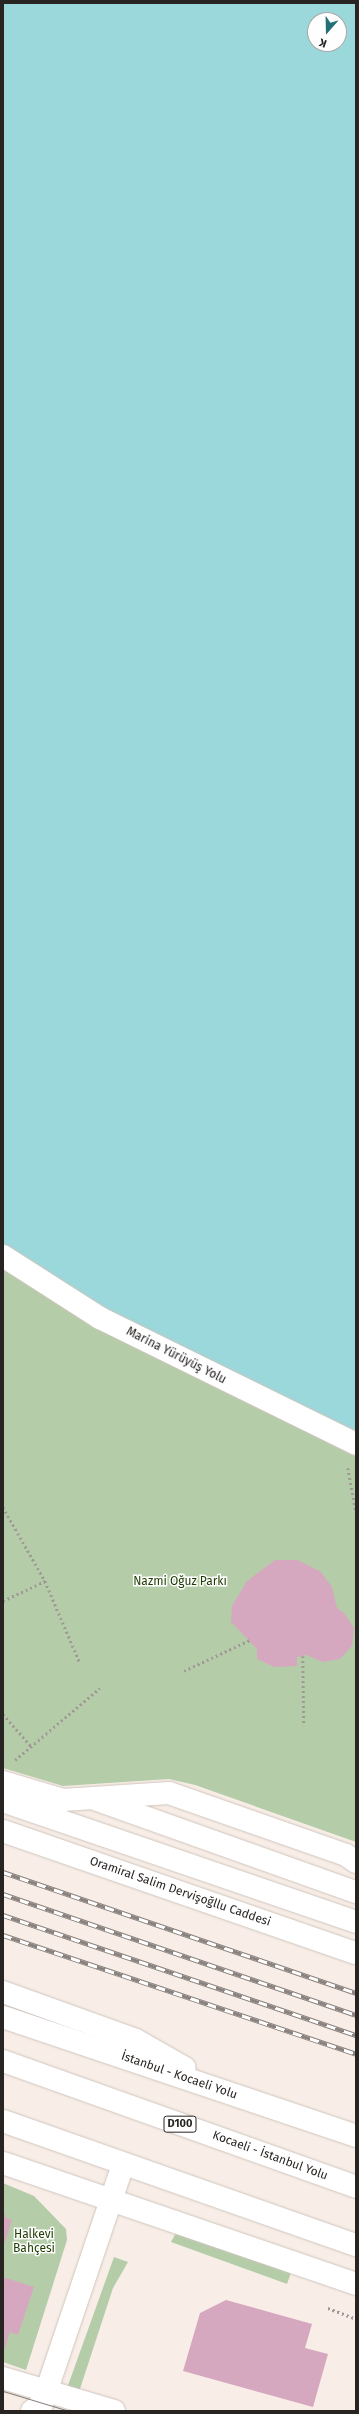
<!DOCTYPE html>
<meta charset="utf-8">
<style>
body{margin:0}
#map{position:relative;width:359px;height:2414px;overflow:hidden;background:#f8eee7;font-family:"Fira Sans",sans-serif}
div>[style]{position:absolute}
.green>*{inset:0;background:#b4cda8}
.water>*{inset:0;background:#9bd8db}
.building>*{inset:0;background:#d6a8bf}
.path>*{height:2.5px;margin-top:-1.25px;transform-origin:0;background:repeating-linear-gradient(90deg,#a19995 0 2px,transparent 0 5px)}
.roads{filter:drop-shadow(0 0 1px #cfc5be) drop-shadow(0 0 1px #cfc5be)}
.minor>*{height:22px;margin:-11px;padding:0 11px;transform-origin:11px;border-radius:11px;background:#fff}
.major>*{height:22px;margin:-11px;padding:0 11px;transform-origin:11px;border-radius:11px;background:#fff}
.highway>*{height:22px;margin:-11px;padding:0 11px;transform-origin:11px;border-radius:11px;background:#fff}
.tram>*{height:1px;margin:-0.5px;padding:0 0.5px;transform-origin:0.5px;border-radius:0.5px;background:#89827e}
.rail>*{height:4.5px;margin-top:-2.25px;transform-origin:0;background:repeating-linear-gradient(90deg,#fefefe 0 9px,#89827e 0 18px);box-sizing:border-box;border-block:1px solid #89827e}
span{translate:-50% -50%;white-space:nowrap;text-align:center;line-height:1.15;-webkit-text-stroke:3px #fefefe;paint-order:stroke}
.shield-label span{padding:1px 3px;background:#fefefe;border:1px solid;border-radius:3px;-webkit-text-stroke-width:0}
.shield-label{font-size:11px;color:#282422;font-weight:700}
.street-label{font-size:12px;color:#282422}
.park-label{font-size:12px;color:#1c3c01}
.frame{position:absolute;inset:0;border:4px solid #282422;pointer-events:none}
.north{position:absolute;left:307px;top:12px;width:40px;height:40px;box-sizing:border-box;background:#fefefe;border:1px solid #a8a7a6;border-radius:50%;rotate:200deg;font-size:11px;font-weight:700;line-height:16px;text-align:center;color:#282422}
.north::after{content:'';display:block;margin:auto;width:14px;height:18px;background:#257076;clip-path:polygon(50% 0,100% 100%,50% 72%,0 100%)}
</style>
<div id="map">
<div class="green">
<div style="clip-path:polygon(3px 1256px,356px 1444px,356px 1842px,195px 1785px,169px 1779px,63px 1786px,3px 1768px)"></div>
<div style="clip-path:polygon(3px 2183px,34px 2196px,66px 2229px,67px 2240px,26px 2370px,3px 2362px)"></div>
<div style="clip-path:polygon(178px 2229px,293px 2267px,287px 2284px,171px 2242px)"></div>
<div style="clip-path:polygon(114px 2257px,128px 2262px,113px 2288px,78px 2395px,66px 2391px)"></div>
</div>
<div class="water">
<div style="clip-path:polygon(evenodd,3px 3px,356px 3px,356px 1444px,3px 1256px,3px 3px,315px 20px,339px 20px,339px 44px,315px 44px,315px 20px)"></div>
</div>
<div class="building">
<div style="clip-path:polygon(275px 1560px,298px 1560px,321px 1572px,332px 1587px,337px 1608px,344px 1613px,354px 1628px,352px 1646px,340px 1659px,323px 1662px,306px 1655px,297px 1657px,297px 1666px,274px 1667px,257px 1659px,257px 1649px,231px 1622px,232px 1606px,247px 1581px)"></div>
<div style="clip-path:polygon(3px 2210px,6px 2218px,12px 2220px,3px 2248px)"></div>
<div style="clip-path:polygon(3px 2277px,34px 2287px,18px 2335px,10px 2332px,3px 2354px)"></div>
<div style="clip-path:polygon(226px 2300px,312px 2324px,305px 2348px,328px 2354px,313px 2407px,183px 2371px,200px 2313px)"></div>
</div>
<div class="path">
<div style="left:348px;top:1468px;width:45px;rotate:79.7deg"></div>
<div style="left:3px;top:1507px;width:85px;rotate:60.4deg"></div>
<div style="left:3px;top:1601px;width:47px;rotate:-25.5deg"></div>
<div style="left:45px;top:1581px;width:89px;rotate:66.9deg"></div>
<div style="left:303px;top:1656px;width:70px;rotate:89.2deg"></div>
<div style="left:184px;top:1671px;width:73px;rotate:-25.2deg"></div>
<div style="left:3px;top:1714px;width:43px;rotate:48.8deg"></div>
<div style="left:15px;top:1760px;width:111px;rotate:-40.3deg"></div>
<div style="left:328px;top:2308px;width:30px;rotate:21deg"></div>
</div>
<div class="roads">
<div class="minor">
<div style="left:3px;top:1256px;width:115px;rotate:32.6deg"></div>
<div style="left:100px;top:1318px;width:285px;rotate:26.2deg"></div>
<div style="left:3px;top:1782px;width:63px;rotate:16.7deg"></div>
<div style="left:63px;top:1800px;width:106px;rotate:-3.8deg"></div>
<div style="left:169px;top:1793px;width:188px;rotate:19.3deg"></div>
<div style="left:346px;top:1855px;width:12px;rotate:35deg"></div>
<div style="left:97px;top:1800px;width:275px;rotate:19.6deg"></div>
<div style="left:3px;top:2378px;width:116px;rotate:16.6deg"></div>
</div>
<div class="major">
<div style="left:3px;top:1801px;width:373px;rotate:18.9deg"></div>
<div style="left:3px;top:1831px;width:373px;rotate:19.1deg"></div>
<div style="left:3px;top:2121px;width:374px;rotate:19.4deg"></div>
<div style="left:3px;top:2163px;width:373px;rotate:18.9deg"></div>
<div style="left:32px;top:2411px;width:12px;rotate:-35deg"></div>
<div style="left:42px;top:2404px;width:252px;rotate:-71.3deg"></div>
</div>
<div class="highway">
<div style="left:3px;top:1992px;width:141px;rotate:19.8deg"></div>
<div style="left:136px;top:2040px;width:56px;rotate:29.7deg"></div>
<div style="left:3px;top:2017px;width:373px;rotate:18.6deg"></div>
<div style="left:3px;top:2061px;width:375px;rotate:19.6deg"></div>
</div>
</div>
<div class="tram">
<div style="left:3px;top:2391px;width:69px;rotate:16.9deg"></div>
</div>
<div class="rail">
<div style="left:3px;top:1872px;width:373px;rotate:18.9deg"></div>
<div style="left:3px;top:1894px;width:373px;rotate:18.9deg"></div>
<div style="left:3px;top:1915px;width:373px;rotate:18.8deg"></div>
<div style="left:3px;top:1935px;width:373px;rotate:18.6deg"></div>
</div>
<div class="shield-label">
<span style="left:180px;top:2124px">D100</span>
</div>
<div class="street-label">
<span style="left:176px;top:1356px;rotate:27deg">Marina Yürüyüş Yolu</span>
<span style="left:180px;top:1892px;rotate:19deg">Oramiral Salim Dervişoğllu Caddesi</span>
<span style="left:179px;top:2076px;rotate:19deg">İstanbul - Kocaeli Yolu</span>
<span style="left:270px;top:2156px;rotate:20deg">Kocaeli - İstanbul Yolu</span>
</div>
<div class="park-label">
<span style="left:180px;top:1582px">Nazmi Oğuz Parkı</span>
<span style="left:34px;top:2242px">Halkevi<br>Bahçesi</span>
</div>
<div class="frame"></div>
<div class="north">K</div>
</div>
